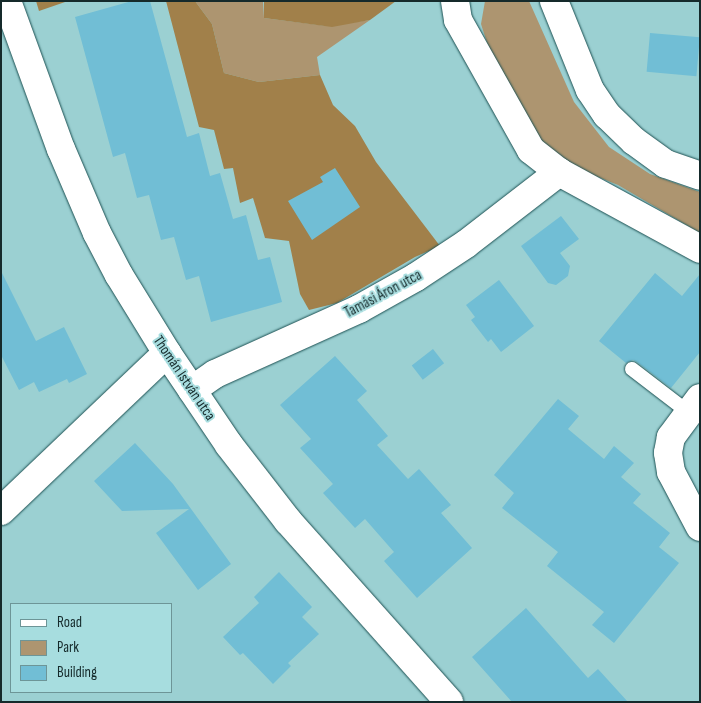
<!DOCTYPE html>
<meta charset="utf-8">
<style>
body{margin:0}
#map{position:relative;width:701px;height:703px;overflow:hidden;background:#9bd0d2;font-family:"Sofia Sans Condensed",sans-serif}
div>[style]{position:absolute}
.green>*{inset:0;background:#ad9570}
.forest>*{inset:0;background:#a1804a}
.building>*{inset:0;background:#71bed5;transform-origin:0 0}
.roads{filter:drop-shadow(0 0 1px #1c5052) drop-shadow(0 0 1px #1c5052)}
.lane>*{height:14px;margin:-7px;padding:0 7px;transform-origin:7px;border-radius:7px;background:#fff}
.street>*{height:28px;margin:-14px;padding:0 14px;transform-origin:14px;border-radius:14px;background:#fff}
span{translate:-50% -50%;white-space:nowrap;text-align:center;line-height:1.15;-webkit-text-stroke:4px #a7dddf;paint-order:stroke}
.street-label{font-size:15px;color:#152a2b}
.frame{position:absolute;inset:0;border:2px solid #152a2b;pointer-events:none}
.legend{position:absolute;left:10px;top:603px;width:162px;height:90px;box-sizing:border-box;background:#a7dddf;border:1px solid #6d9597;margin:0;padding:6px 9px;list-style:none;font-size:15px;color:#152a2b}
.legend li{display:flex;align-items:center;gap:10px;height:25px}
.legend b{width:25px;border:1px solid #6d9597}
</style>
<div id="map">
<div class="green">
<div style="clip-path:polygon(195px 1px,263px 1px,264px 18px,327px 26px,370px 20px,317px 57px,320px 75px,259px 82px,224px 73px,212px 24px)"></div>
<div style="clip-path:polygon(485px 1px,529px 1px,574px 102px,609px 147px,650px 174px,700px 192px,700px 233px,618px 185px,558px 161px,521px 117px,489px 49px,481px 24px)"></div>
</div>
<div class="forest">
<div style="clip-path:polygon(36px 1px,68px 1px,39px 11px)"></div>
<div style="clip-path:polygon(166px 1px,195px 1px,212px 24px,224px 73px,259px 82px,320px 75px,333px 105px,355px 126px,376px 162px,440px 246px,415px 257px,337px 303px,309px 310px,300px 294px,289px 241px,265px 238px,253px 198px,240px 203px,233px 168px,224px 169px,214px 130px,199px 127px)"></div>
<div style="clip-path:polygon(264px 1px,396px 1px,370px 20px,332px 27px,264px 18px)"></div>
</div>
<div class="building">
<div style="clip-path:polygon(132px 1px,150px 1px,187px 137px,199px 133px,210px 176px,220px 173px,233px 219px,246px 215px,258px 260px,270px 257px,282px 302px,211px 322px,199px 276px,186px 280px,174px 237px,161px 240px,149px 195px,137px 198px,125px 153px,113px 157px,75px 17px)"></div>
<div style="left:650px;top:33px;width:50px;height:39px;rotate:5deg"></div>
<div style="clip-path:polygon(335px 168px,360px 207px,312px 240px,288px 201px,323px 182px,320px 177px)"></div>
<div style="clip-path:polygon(561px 216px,579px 239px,560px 253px,570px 266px,568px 276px,556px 285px,548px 283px,521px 246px)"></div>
<div style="clip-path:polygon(1px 271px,36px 341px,64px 327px,87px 374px,69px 383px,67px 379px,39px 392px,34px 382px,19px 390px,1px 355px)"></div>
<div style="clip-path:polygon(655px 273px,682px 296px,700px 274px,700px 352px,671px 388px,637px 362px,633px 360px,626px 363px,599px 341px)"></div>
<div style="clip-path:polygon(499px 280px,534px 326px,501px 352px,491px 339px,488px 342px,471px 320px,475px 317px,466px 305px)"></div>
<div style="left:433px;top:349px;width:18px;height:27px;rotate:52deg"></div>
<div style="clip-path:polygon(335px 356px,367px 391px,357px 400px,388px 436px,377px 445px,408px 479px,419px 469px,451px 505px,441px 513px,472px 548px,417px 598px,384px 561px,394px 552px,365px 519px,355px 528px,323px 493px,333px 484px,300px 448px,311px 439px,280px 405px)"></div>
<div style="clip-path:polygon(558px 399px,579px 416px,568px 429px,604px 459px,614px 446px,634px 463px,621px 477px,641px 494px,633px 503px,670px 533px,659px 547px,679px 563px,614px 643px,592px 625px,604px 612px,547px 566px,558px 552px,502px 508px,514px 493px,494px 475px)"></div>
<div style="clip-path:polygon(135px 443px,173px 484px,231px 564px,198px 590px,156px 533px,189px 509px,122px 511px,94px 481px)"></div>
<div style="clip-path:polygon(279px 572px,312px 607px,302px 617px,319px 634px,288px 663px,291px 666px,273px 684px,243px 653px,240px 655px,223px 637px,259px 603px,254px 597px)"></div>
<div style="clip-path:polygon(526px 608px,588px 678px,598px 669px,628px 702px,512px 702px,472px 657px)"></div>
</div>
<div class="roads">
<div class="lane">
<div style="left:632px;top:369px;width:71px;rotate:37.5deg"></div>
</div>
<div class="street">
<div style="left:7px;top:1px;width:158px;rotate:70deg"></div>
<div style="left:61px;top:149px;width:91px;rotate:66.8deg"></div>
<div style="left:97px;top:233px;width:47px;rotate:62.4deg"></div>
<div style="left:119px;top:275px;width:92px;rotate:58.4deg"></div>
<div style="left:167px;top:353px;width:111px;rotate:56deg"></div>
<div style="left:229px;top:445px;width:96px;rotate:52.2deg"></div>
<div style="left:288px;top:521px;width:242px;rotate:48.3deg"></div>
<div style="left:455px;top:1px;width:19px;rotate:81deg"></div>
<div style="left:458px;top:20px;width:149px;rotate:60.7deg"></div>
<div style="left:531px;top:150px;width:36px;rotate:38deg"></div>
<div style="left:559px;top:172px;width:161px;rotate:28.6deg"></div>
<div style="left:554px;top:1px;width:96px;rotate:68deg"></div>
<div style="left:590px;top:90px;width:30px;rotate:56deg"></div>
<div style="left:607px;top:115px;width:37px;rotate:44deg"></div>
<div style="left:634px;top:141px;width:39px;rotate:36deg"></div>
<div style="left:666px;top:164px;width:36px;rotate:19deg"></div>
<div style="left:192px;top:390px;width:28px;rotate:-35deg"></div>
<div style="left:215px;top:374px;width:158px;rotate:-24.3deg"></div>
<div style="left:359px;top:309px;width:65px;rotate:-29.3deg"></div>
<div style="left:416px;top:277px;width:60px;rotate:-33.4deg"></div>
<div style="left:466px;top:244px;width:118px;rotate:-37.7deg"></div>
<div style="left:700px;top:398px;width:49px;rotate:126.6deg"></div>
<div style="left:671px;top:437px;width:16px;rotate:101deg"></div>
<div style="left:668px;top:453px;width:19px;rotate:81deg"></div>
<div style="left:671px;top:472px;width:62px;rotate:62.2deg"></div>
<div style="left:1px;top:511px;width:229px;rotate:-43.6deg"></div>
</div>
</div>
<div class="street-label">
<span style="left:383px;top:294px;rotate:-28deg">Tamási Áron utca</span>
<span style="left:184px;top:378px;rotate:56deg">Thomán István utca</span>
</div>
<div class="frame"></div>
<ul class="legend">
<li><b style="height:6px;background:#fff"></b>Road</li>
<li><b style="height:14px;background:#ad9570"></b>Park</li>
<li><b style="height:14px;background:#71bed5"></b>Building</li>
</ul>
</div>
